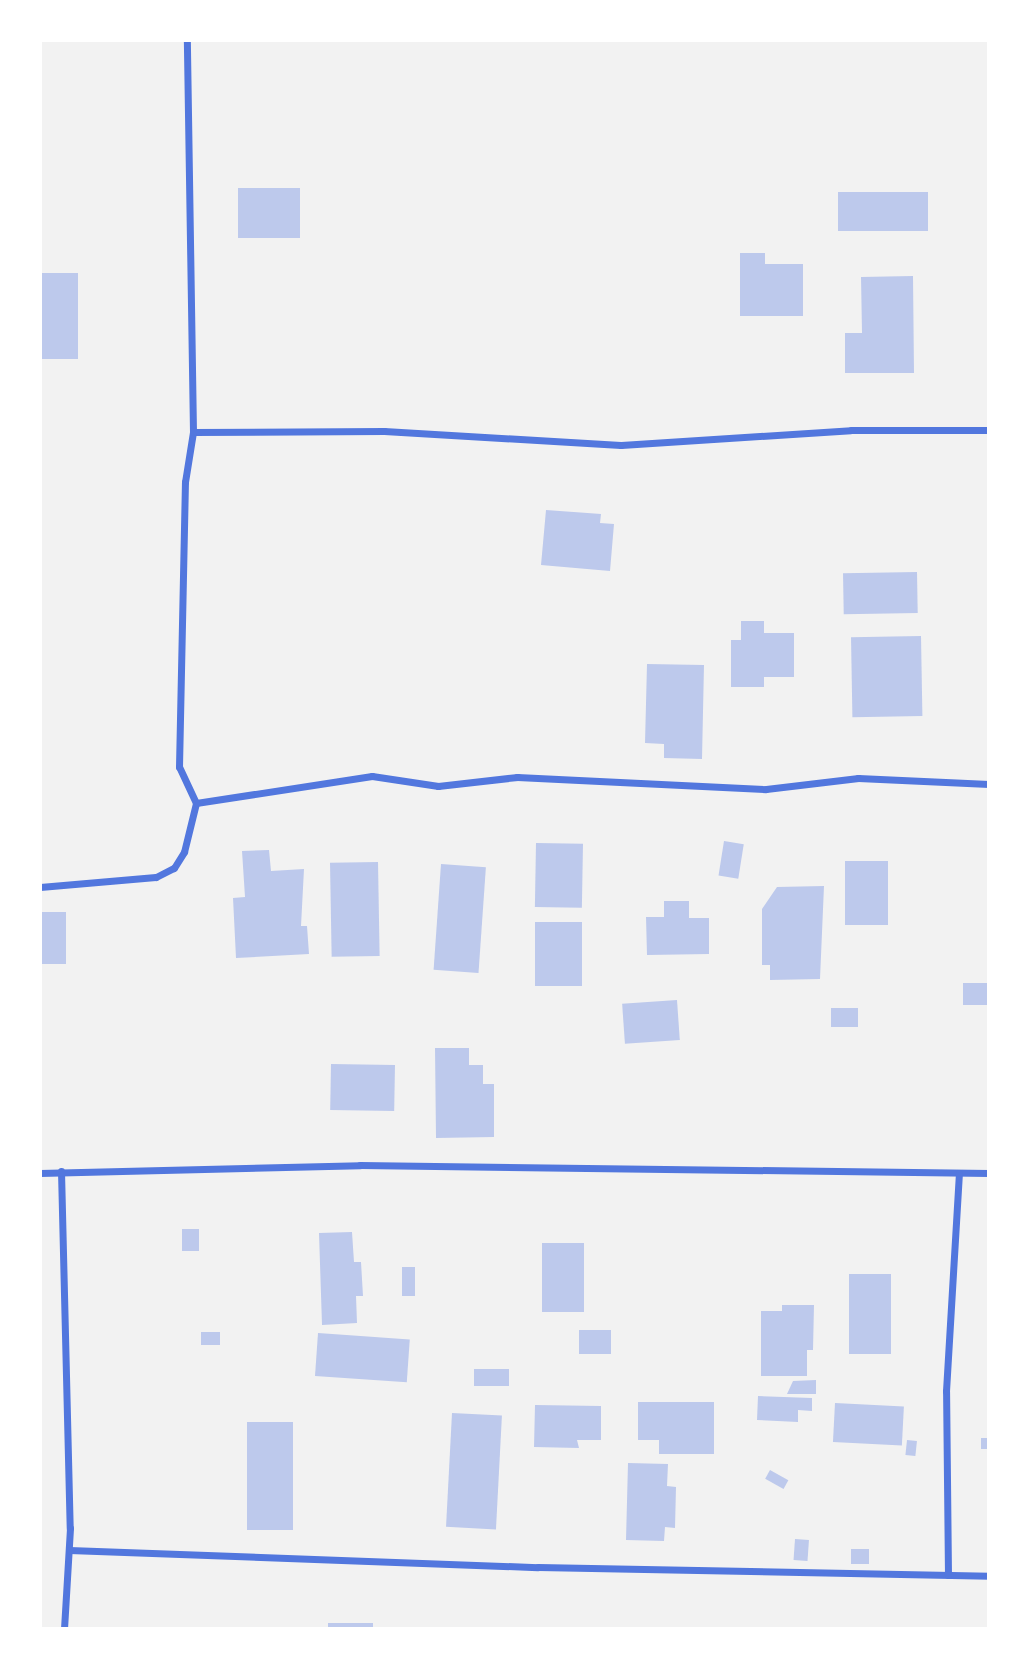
<!DOCTYPE html>
<style>
body{margin:0}
#map{position:relative;width:1029px;height:1669px;overflow:hidden;background:#f2f2f2;font-family:"Asap Condensed",sans-serif}
div>[style]{position:absolute}
.building>*{inset:0;background:#bdc9ec;transform-origin:0 0}
.minor>*{height:7px;margin:-3.5px;padding:0 3.5px;transform-origin:3.5px;border-radius:3.5px;background:#5277de}
span{translate:-50% -50%;white-space:nowrap;text-align:center;line-height:1.15;-webkit-text-stroke:5px #fff;paint-order:stroke}
.frame{position:absolute;inset:0;border:42px solid #fff;pointer-events:none}
</style>
<div id="map">
<div class="building">
<div style="left:238px;top:188px;width:62px;height:50px"></div>
<div style="left:928px;top:192px;width:39px;height:90px;rotate:90deg"></div>
<div style="clip-path:polygon(740px 253px,765px 253px,765px 264px,803px 264px,803px 316px,740px 316px)"></div>
<div style="left:40px;top:273px;width:38px;height:86px"></div>
<div style="clip-path:polygon(913px 276px,914px 373px,845px 373px,845px 333px,862px 333px,861px 277px)"></div>
<div style="clip-path:polygon(546px 510px,601px 514px,600px 523px,614px 524px,610px 571px,541px 565px)"></div>
<div style="left:917px;top:572px;width:41px;height:74px;rotate:89deg"></div>
<div style="clip-path:polygon(741px 621px,764px 621px,764px 633px,794px 633px,794px 677px,764px 677px,764px 687px,731px 687px,731px 640px,741px 640px)"></div>
<div style="left:921px;top:636px;width:80px;height:70px;rotate:89deg"></div>
<div style="clip-path:polygon(647px 664px,704px 665px,702px 759px,664px 758px,664px 744px,645px 743px)"></div>
<div style="left:724px;top:841px;width:20px;height:35px;rotate:9deg"></div>
<div style="left:536px;top:843px;width:47px;height:64px;rotate:1deg"></div>
<div style="clip-path:polygon(269px 850px,271px 871px,304px 869px,301px 926px,307px 926px,309px 954px,236px 958px,233px 898px,245px 897px,242px 851px)"></div>
<div style="left:845px;top:861px;width:43px;height:64px"></div>
<div style="left:378px;top:862px;width:94px;height:48px;rotate:89deg"></div>
<div style="left:441px;top:864px;width:45px;height:106px;rotate:4deg"></div>
<div style="clip-path:polygon(824px 886px,820px 979px,770px 980px,770px 965px,762px 965px,762px 909px,777px 887px)"></div>
<div style="clip-path:polygon(664px 901px,689px 901px,689px 918px,709px 918px,709px 954px,647px 955px,646px 917px,664px 917px)"></div>
<div style="left:40px;top:912px;width:26px;height:52px"></div>
<div style="left:535px;top:922px;width:47px;height:64px"></div>
<div style="left:963px;top:983px;width:26px;height:22px"></div>
<div style="left:677px;top:1000px;width:40px;height:55px;rotate:86deg"></div>
<div style="left:858px;top:1008px;width:19px;height:27px;rotate:90deg"></div>
<div style="clip-path:polygon(435px 1048px,469px 1048px,469px 1065px,483px 1065px,483px 1084px,494px 1084px,494px 1137px,436px 1138px)"></div>
<div style="left:331px;top:1064px;width:64px;height:46px;rotate:1deg"></div>
<div style="left:182px;top:1229px;width:17px;height:22px"></div>
<div style="clip-path:polygon(352px 1232px,354px 1262px,361px 1262px,363px 1296px,356px 1296px,357px 1323px,322px 1325px,319px 1233px)"></div>
<div style="left:542px;top:1243px;width:42px;height:69px"></div>
<div style="left:415px;top:1267px;width:29px;height:13px;rotate:90deg"></div>
<div style="left:849px;top:1274px;width:42px;height:80px"></div>
<div style="clip-path:polygon(782px 1305px,814px 1305px,813px 1350px,807px 1350px,807px 1376px,761px 1376px,761px 1311px,782px 1311px)"></div>
<div style="left:579px;top:1330px;width:32px;height:24px"></div>
<div style="left:201px;top:1332px;width:19px;height:13px"></div>
<div style="left:318px;top:1333px;width:92px;height:43px;rotate:4deg"></div>
<div style="left:474px;top:1369px;width:35px;height:17px"></div>
<div style="clip-path:polygon(816px 1380px,816px 1394px,787px 1394px,793px 1381px)"></div>
<div style="clip-path:polygon(758px 1396px,812px 1398px,812px 1411px,798px 1410px,798px 1422px,757px 1420px)"></div>
<div style="clip-path:polygon(638px 1402px,714px 1402px,714px 1454px,659px 1454px,659px 1440px,638px 1440px)"></div>
<div style="left:835px;top:1403px;width:69px;height:39px;rotate:3deg"></div>
<div style="clip-path:polygon(535px 1405px,601px 1406px,601px 1440px,577px 1440px,579px 1448px,534px 1447px)"></div>
<div style="left:452px;top:1413px;width:50px;height:114px;rotate:3deg"></div>
<div style="left:247px;top:1422px;width:46px;height:108px"></div>
<div style="left:981px;top:1438px;width:8px;height:11px"></div>
<div style="left:907px;top:1440px;width:10px;height:15px;rotate:6deg"></div>
<div style="clip-path:polygon(628px 1463px,668px 1464px,667px 1486px,676px 1487px,675px 1528px,665px 1527px,664px 1541px,626px 1540px)"></div>
<div style="left:770px;top:1470px;width:21px;height:10px;rotate:29deg"></div>
<div style="left:795px;top:1539px;width:14px;height:21px;rotate:4deg"></div>
<div style="left:851px;top:1549px;width:18px;height:15px"></div>
<div style="left:328px;top:1623px;width:45px;height:6px"></div>
</div>
<div class="minor">
<div style="left:193px;top:432px;width:191px;rotate:-0.3deg"></div>
<div style="left:384px;top:431px;width:237px;rotate:3.4deg"></div>
<div style="left:621px;top:445px;width:230px;rotate:-3.7deg"></div>
<div style="left:851px;top:430px;width:138px"></div>
<div style="left:196px;top:803px;width:178px;rotate:-8.7deg"></div>
<div style="left:372px;top:776px;width:67px;rotate:8.6deg"></div>
<div style="left:438px;top:786px;width:80px;rotate:-6.5deg"></div>
<div style="left:517px;top:777px;width:249px;rotate:2.8deg"></div>
<div style="left:766px;top:789px;width:93px;rotate:-6.8deg"></div>
<div style="left:858px;top:778px;width:131px;rotate:2.6deg"></div>
<div style="left:40px;top:887px;width:116px;rotate:-4.9deg"></div>
<div style="left:156px;top:877px;width:20px;rotate:-27deg"></div>
<div style="left:174px;top:868px;width:19px;rotate:-58deg"></div>
<div style="left:184px;top:852px;width:50px;rotate:-76.2deg"></div>
<div style="left:196px;top:803px;width:40px;rotate:-115deg"></div>
<div style="left:179px;top:767px;width:285px;rotate:-88.8deg"></div>
<div style="left:185px;top:482px;width:51px;rotate:-80.9deg"></div>
<div style="left:193px;top:432px;width:392px;rotate:-90.9deg"></div>
<div style="left:61px;top:1171px;width:357px;rotate:88.6deg"></div>
<div style="left:70px;top:1528px;width:101px;rotate:93.4deg"></div>
<div style="left:40px;top:1173px;width:320px;rotate:-1.4deg"></div>
<div style="left:360px;top:1165px;width:629px;rotate:0.73deg"></div>
<div style="left:69px;top:1550px;width:469px;rotate:2.1deg"></div>
<div style="left:538px;top:1567px;width:451px;rotate:1.1deg"></div>
<div style="left:948px;top:1575px;width:184px;rotate:-90.6deg"></div>
<div style="left:946px;top:1391px;width:218px;rotate:-86.6deg"></div>
</div>
<div class="frame"></div>
</div>
